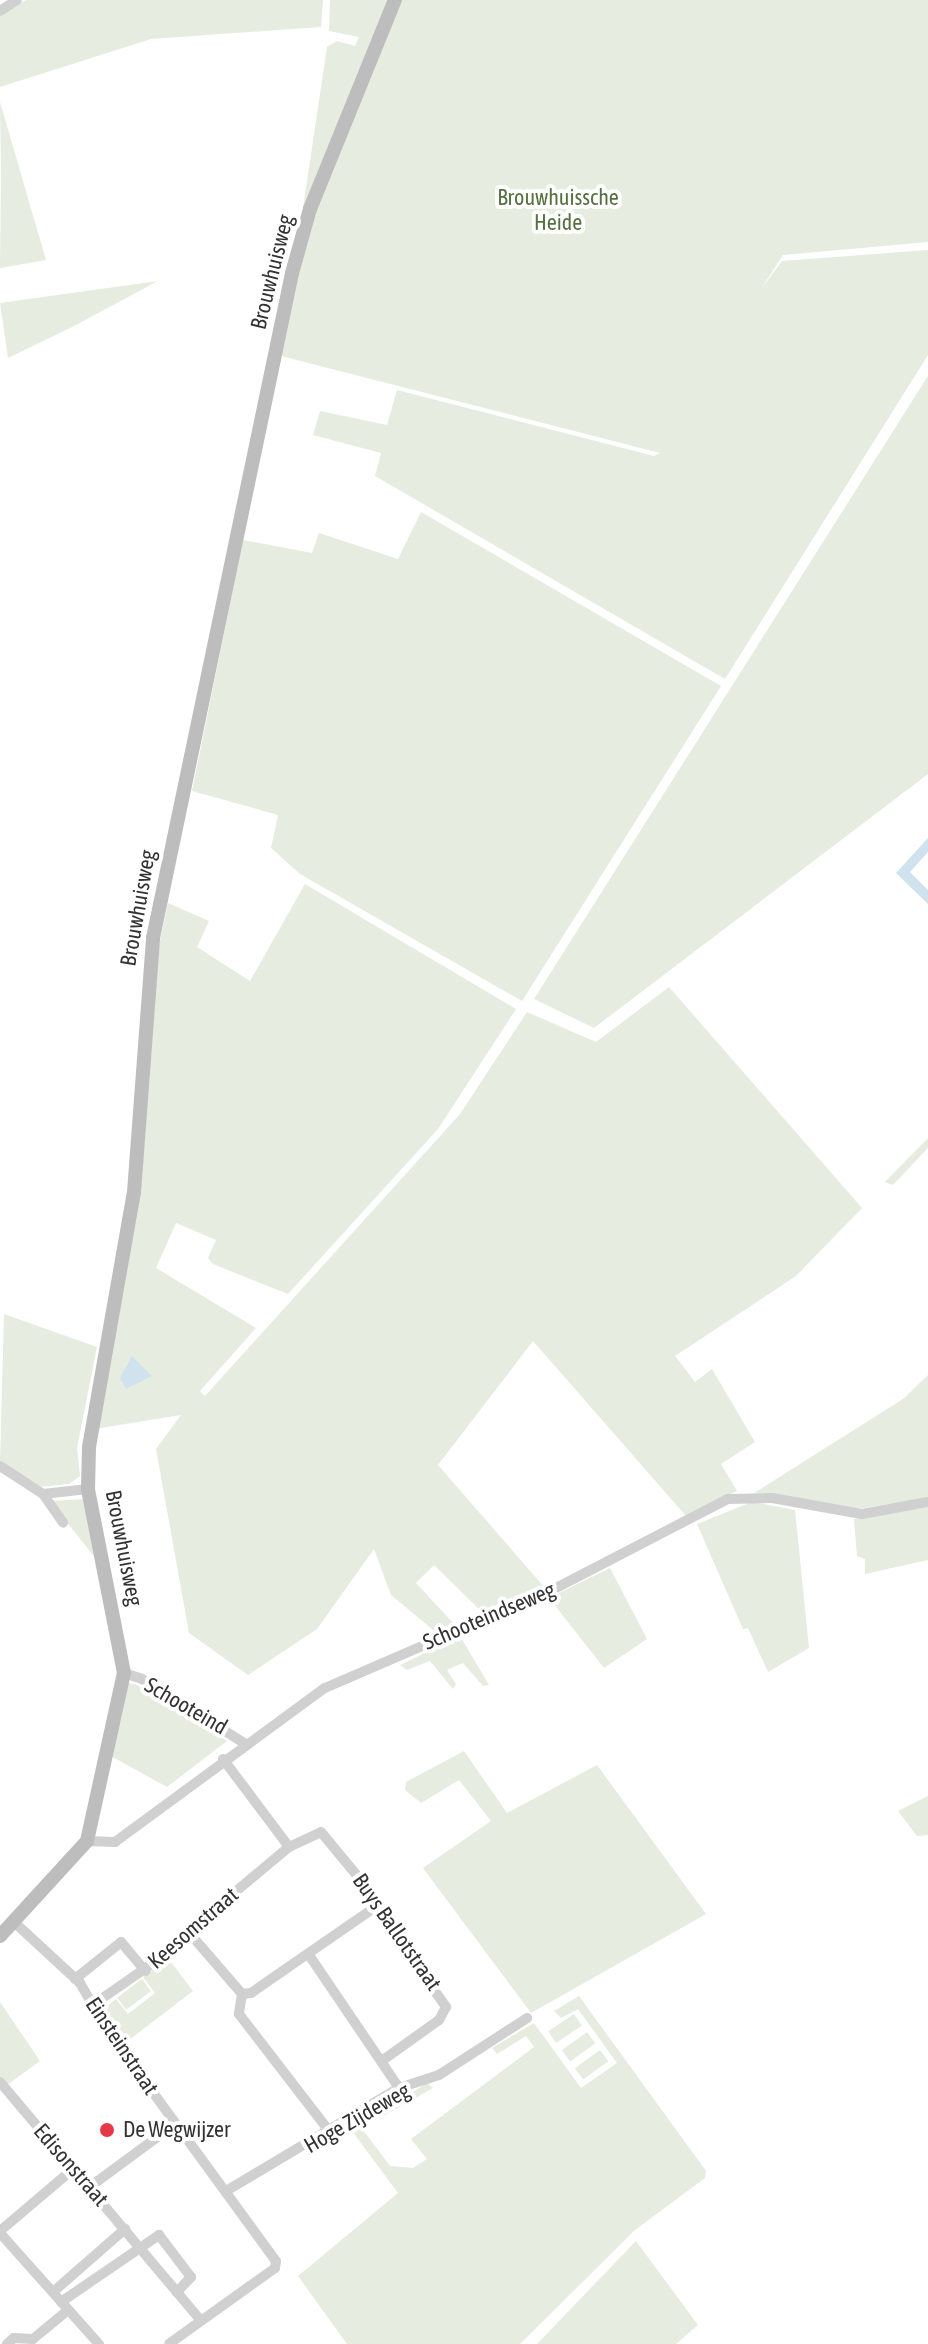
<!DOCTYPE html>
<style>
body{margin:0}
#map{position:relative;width:928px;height:2344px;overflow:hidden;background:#fff;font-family:"Asap Condensed",sans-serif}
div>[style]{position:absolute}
.green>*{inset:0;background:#e6ecdf;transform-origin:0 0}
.water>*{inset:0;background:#cfe2ee}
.street>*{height:10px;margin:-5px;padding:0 5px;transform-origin:5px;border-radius:5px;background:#d0d0d0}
.secondary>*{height:14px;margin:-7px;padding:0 7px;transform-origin:7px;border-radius:7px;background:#bdbdbd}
.dots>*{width:22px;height:22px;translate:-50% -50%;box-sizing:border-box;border:4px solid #fff;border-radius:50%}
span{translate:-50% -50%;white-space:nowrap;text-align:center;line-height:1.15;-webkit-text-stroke:8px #fff;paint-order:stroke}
.park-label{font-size:22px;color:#56703f}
.street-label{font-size:22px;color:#333}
.poi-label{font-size:22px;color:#333}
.left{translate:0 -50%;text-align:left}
</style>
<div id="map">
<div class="green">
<div style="clip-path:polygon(26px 0,323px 0,321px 27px,151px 39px,0 87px,0 15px)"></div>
<div style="clip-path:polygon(330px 0,928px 0,928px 242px,783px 255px,761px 289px,782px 261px,928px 250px,928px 355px,725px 679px,375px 476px,381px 453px,313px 435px,320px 411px,387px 425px,397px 390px,654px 456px,660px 453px,281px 356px,327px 47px,337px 41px,355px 46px,359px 37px,329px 31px)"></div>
<div style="clip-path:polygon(0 102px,46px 260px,0 268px,1px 176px)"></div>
<div style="clip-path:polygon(158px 281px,72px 327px,8px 358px,0 303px)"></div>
<div style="clip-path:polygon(928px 376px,928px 774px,594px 1028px,534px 999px)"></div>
<div style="clip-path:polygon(421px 512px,721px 686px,522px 1001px,300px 874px,271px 848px,278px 815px,192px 791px,243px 540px,312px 553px,319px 533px,398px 559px)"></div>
<div style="clip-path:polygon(305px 884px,516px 1009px,438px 1129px,288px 1294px,213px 1264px,208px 1258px,216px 1240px,176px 1223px,156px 1268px,256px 1328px,200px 1391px,205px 1396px,460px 1114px,527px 1012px,596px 1042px,669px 987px,862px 1208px,796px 1276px,675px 1356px,695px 1382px,712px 1369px,755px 1442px,721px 1464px,737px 1491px,686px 1516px,533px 1341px,438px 1465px,545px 1588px,484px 1614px,434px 1565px,416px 1583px,456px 1626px,438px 1634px,391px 1595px,374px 1549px,317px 1629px,248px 1675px,189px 1633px,156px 1449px,181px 1415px,94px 1429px,124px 1270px,157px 956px,168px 903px,209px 921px,197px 947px,250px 981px)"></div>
<div style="clip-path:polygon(928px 1138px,928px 1148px,893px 1185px,885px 1182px)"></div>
<div style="clip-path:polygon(4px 1314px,97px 1347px,77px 1448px,80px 1476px,69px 1484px,38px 1487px,0 1463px)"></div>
<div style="clip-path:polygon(928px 1375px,928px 1498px,856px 1509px,754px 1493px,903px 1399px)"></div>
<div style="clip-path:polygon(85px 1499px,97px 1560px,50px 1501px)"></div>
<div style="clip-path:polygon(752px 1502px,795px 1510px,809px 1648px,768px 1672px,748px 1628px,743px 1629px,697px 1524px)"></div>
<div style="clip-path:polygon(928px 1507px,928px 1560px,865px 1574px,865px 1559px,857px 1556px,854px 1519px)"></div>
<div style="clip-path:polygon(610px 1568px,647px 1639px,604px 1668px,549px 1598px)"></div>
<div style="clip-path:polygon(460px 1636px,489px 1685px,483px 1686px,463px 1663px,447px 1670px,456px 1684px,453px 1689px,430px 1661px,407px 1670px,400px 1665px)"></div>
<div style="clip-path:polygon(127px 1683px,137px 1685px,227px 1741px,167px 1787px,109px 1755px)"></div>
<div style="clip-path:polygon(464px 1751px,507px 1813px,597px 1765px,706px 1914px,531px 2013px,423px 1868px,491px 1821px,459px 1780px,421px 1803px,405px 1790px,406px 1782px)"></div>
<div style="clip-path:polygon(928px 1796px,928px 1835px,917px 1836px,898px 1811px)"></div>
<div style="clip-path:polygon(168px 1958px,193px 1991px,125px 2043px,101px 2011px,116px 1999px,128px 2014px,155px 1993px,143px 1977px)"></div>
<div style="left:142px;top:1979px;width:15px;height:31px;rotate:53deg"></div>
<div style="clip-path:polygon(579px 1996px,706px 2171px,705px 2178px,635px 2230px,520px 2344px,347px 2344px,298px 2276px,398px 2193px,349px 2127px,366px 2118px,363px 2130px,390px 2166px,413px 2168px,427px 2159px,411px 2139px,534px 2047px,526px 2036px,497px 2054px,492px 2048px,534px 2023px,581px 2088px,617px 2063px,578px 2009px,561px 2018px,554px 2011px)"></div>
<div style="clip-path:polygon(0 2002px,40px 2061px,7px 2085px,0 2077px)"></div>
<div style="left:574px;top:2014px;width:14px;height:31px;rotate:56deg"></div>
<div style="left:587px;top:2032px;width:14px;height:31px;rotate:54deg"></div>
<div style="left:600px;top:2050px;width:14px;height:31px;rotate:54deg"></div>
<div style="clip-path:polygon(427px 2083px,433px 2088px,380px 2118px,375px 2116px)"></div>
<div style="clip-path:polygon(636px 2241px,698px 2325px,676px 2344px,537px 2344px)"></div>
</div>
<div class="water">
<div style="clip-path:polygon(928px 838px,928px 852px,910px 872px,928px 890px,928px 904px,896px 873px)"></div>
<div style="clip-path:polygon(132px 1356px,152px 1376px,126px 1389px,120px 1378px)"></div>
</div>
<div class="street">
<div style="left:0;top:11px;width:20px;rotate:-33deg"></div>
<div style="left:0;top:1466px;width:51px;rotate:33.1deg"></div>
<div style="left:43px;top:1494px;width:45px;rotate:-6.3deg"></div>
<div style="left:43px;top:1494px;width:35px;rotate:55deg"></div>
<div style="left:124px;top:1673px;width:19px;rotate:18deg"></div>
<div style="left:142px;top:1679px;width:120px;rotate:32.1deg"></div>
<div style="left:223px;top:1759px;width:110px;rotate:53.1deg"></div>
<div style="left:87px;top:1841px;width:28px;rotate:2deg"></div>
<div style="left:115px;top:1842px;width:260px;rotate:-36.3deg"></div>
<div style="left:325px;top:1688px;width:252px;rotate:-23.4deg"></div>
<div style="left:556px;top:1588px;width:194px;rotate:-27.4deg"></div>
<div style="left:728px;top:1499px;width:44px;rotate:-1.3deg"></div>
<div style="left:772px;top:1498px;width:91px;rotate:10.1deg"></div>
<div style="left:862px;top:1514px;width:67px;rotate:-10.3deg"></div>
<div style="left:14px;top:1922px;width:90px;rotate:42.7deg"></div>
<div style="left:80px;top:1983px;width:52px;rotate:60deg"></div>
<div style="left:106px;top:2028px;width:288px;rotate:53.9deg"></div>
<div style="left:276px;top:2261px;width:7px;rotate:98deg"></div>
<div style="left:275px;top:2268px;width:130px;rotate:144.4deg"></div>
<div style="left:192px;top:1936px;width:77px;rotate:49.2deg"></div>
<div style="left:242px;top:1994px;width:20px;rotate:99deg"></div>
<div style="left:239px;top:2014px;width:149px;rotate:52.4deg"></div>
<div style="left:309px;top:1955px;width:161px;rotate:55.9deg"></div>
<div style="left:75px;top:1979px;width:59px;rotate:-38.8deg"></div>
<div style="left:121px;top:1942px;width:38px;rotate:50deg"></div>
<div style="left:242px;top:1994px;width:9px;rotate:-6deg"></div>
<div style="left:251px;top:1993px;width:151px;rotate:-34.7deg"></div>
<div style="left:94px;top:2004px;width:119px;rotate:-34.8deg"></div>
<div style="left:192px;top:1936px;width:14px;rotate:-65deg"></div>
<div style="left:198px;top:1923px;width:119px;rotate:-39.9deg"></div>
<div style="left:289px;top:1847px;width:35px;rotate:-25deg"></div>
<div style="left:321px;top:1832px;width:83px;rotate:50.4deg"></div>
<div style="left:374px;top:1896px;width:11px;rotate:85deg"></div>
<div style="left:375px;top:1907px;width:123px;rotate:54.6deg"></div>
<div style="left:446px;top:2007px;width:15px;rotate:118deg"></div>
<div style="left:439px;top:2020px;width:69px;rotate:144.5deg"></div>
<div style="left:0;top:2082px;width:309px;rotate:49.9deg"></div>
<div style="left:91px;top:2186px;width:104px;rotate:-36.4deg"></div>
<div style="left:226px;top:2191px;width:201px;rotate:-30.8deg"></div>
<div style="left:399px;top:2088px;width:42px;rotate:-18deg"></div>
<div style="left:439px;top:2075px;width:105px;rotate:-32.9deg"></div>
<div style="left:0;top:2231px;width:96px;rotate:-40.3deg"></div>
<div style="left:0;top:2233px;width:149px;rotate:48.3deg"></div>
<div style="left:53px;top:2292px;width:96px;rotate:-41.2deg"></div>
<div style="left:61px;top:2302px;width:119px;rotate:-34.4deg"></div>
<div style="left:159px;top:2235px;width:53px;rotate:52.7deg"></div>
<div style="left:191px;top:2277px;width:21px;rotate:133deg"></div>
<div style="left:7px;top:2344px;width:9px;rotate:-41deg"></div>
<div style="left:14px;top:2338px;width:19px;rotate:3deg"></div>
<div style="left:33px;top:2339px;width:45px;rotate:-39.6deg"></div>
</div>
<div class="secondary">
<div style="left:0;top:1936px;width:129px;rotate:-47.5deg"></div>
<div style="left:87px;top:1841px;width:172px;rotate:-77.6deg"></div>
<div style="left:124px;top:1673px;width:187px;rotate:-101.1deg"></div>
<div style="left:88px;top:1489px;width:42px;rotate:-88.6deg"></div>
<div style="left:89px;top:1447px;width:259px;rotate:-80deg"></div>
<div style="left:134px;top:1192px;width:255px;rotate:-85.7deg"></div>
<div style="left:153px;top:938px;width:679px;rotate:-78.19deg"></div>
<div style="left:292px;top:273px;width:66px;rotate:-74.3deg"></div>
<div style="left:310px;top:209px;width:226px;rotate:-67.9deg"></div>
</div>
<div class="dots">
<div style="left:107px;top:2130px;background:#e63946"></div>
</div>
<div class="park-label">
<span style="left:558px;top:210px">Brouwhuissche<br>Heide</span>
</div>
<div class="street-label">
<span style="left:272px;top:272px;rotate:-76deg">Brouwhuisweg</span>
<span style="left:138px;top:908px;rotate:-80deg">Brouwhuisweg</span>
<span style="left:124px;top:1548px;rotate:79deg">Brouwhuisweg</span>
<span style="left:489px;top:1616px;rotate:-23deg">Schooteindseweg</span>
<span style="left:186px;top:1706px;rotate:30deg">Schooteind</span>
<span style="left:193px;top:1928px;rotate:-41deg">Keesomstraat</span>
<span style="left:397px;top:1932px;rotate:55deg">Buys Ballotstraat</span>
<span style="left:122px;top:2046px;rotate:56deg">Einsteinstraat</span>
<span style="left:357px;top:2118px;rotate:-30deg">Hoge Zijdeweg</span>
<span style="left:71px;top:2165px;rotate:49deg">Edisonstraat</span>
</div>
<div class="poi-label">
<span class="left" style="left:123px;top:2130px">De Wegwijzer</span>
</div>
</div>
